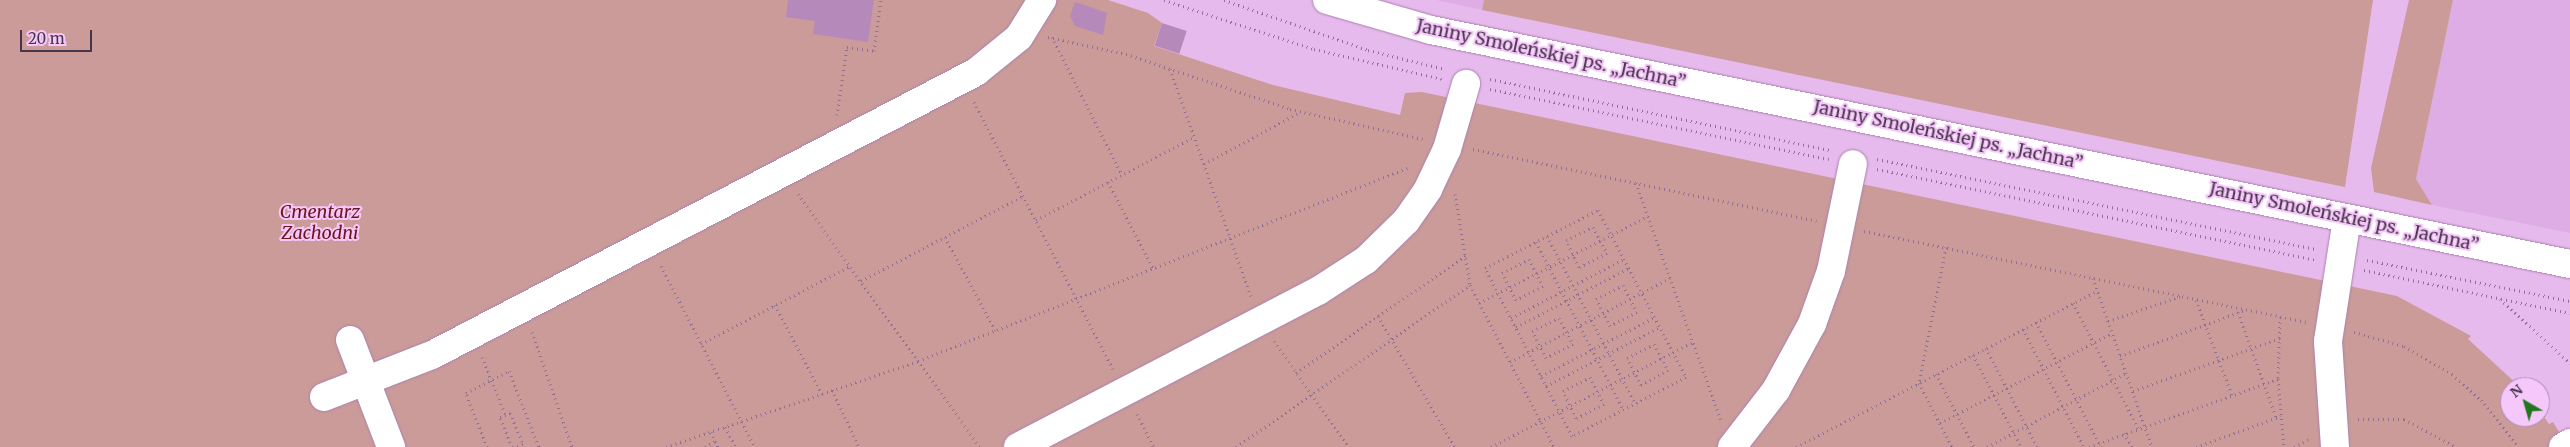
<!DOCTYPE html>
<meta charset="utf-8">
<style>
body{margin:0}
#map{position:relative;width:2570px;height:447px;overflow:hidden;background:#e7baed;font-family:Merriweather,serif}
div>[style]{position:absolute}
.built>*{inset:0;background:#dfade5}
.green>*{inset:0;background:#ca9b98}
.building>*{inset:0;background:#b58aba;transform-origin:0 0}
.path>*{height:3px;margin-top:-1.5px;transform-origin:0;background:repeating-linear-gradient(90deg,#907193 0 1px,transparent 0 5px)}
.roads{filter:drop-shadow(0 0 1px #ac81b1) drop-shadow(0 0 1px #ac81b1)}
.minor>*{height:28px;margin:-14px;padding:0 14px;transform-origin:14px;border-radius:14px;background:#fff}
span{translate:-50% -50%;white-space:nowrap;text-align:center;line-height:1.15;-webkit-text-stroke:4px #f5c7fa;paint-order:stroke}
.street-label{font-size:18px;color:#473549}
.park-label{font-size:18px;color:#6e151b;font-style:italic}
.north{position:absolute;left:2500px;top:377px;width:50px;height:50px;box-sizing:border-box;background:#f5c7fa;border:1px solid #af8db3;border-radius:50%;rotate:322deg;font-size:14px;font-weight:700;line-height:20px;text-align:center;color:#473549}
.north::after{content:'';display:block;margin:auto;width:18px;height:22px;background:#237620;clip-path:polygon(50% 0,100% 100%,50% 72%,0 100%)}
.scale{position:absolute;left:20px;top:30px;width:72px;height:22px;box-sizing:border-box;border:2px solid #473549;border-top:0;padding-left:6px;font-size:15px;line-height:18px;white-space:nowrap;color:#473549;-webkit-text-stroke:4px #f5c7fa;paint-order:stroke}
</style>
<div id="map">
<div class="built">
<div style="clip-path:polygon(1436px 0,1484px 0,1482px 10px)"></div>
<div style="clip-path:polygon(2453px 0,2570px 0,2570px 233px,2432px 205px,2416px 179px)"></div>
</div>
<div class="green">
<div style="clip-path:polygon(0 0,1108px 0,1148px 13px,1162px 23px,1154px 46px,1273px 85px,1400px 115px,1405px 93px,1422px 92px,2397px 296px,2471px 336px,2468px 339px,2520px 387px,2510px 387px,2510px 417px,2540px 417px,2540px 411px,2549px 424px,2553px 422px,2568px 447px,0 447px)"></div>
<div style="clip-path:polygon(1484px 0,2373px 0,2345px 187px,1482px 10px)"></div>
<div style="clip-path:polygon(2409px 0,2453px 0,2416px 179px,2432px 205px,2374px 192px,2371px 168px)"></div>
</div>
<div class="building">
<div style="clip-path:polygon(788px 0,874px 0,868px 42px,813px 34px,815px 21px,786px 17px)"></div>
<div style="clip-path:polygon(1075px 2px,1107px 13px,1103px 35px,1075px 26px,1070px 16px)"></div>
<div style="left:1162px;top:23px;width:26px;height:24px;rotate:18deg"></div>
</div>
<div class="path">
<div style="left:1164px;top:0;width:158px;rotate:18.1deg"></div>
<div style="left:1314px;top:49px;width:131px;rotate:13.2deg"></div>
<div style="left:1224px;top:0;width:152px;rotate:19.1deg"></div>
<div style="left:1368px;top:50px;width:79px;rotate:13.9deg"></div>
<div style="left:1048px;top:37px;width:80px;rotate:12.3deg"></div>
<div style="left:1126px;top:54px;width:173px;rotate:18.5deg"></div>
<div style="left:1290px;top:109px;width:136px;rotate:12.7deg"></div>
<div style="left:1052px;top:37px;width:155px;rotate:63.1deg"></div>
<div style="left:1170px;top:69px;width:241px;rotate:70.4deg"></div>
<div style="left:1490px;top:79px;width:348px;rotate:11.8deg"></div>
<div style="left:1490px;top:89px;width:346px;rotate:11.7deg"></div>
<div style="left:974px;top:102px;width:301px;rotate:62.5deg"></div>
<div style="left:837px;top:115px;width:69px;rotate:-81.6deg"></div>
<div style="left:847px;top:47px;width:27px;rotate:8deg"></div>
<div style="left:874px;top:51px;width:51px;rotate:-82.2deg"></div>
<div style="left:1473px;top:149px;width:351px;rotate:11.8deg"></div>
<div style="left:1877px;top:159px;width:448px;rotate:11.6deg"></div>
<div style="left:1204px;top:164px;width:109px;rotate:-28.4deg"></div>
<div style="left:1877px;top:169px;width:448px;rotate:11.7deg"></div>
<div style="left:1108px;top:182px;width:97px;rotate:62.4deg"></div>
<div style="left:1636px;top:183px;width:253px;rotate:70.3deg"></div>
<div style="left:798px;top:194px;width:312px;rotate:54.3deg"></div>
<div style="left:1455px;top:194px;width:92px;rotate:80.6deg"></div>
<div style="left:1470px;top:285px;width:182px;rotate:62.6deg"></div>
<div style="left:1598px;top:210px;width:189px;rotate:62.2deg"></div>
<div style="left:1686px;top:377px;width:128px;rotate:152.6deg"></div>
<div style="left:1572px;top:436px;width:189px;rotate:-117.4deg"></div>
<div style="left:1485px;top:268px;width:127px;rotate:-27.2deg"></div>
<div style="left:1036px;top:220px;width:178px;rotate:-27.7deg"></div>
<div style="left:1593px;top:227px;width:30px;rotate:62deg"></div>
<div style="left:1607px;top:253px;width:31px;rotate:153deg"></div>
<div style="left:1579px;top:267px;width:30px;rotate:-116deg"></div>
<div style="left:1566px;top:240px;width:30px;rotate:-26deg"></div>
<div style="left:1864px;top:231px;width:451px;rotate:11.6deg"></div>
<div style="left:1547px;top:236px;width:189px;rotate:62.2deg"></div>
<div style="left:945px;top:237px;width:106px;rotate:61.7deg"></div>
<div style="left:1536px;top:242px;width:188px;rotate:62.5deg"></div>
<div style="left:1946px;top:247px;width:139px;rotate:101.2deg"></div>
<div style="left:1919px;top:383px;width:72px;rotate:62.7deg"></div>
<div style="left:1529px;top:259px;width:30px;rotate:63deg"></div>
<div style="left:1543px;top:286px;width:30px;rotate:153deg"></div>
<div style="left:1516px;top:300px;width:30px;rotate:-117deg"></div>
<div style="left:1502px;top:273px;width:30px;rotate:-27deg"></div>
<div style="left:2367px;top:260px;width:207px;rotate:11.4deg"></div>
<div style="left:661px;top:266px;width:204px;rotate:62.6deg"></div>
<div style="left:2364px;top:270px;width:210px;rotate:11.8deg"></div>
<div style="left:2093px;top:278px;width:179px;rotate:70.8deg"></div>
<div style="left:861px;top:281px;width:183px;rotate:-27.7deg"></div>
<div style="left:1623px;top:285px;width:30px;rotate:63deg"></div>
<div style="left:1637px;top:312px;width:30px;rotate:153deg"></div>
<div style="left:1610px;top:326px;width:30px;rotate:-117deg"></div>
<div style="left:1596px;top:299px;width:30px;rotate:-27deg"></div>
<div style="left:2500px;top:299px;width:95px;rotate:42.4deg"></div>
<div style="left:2196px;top:300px;width:102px;rotate:69.2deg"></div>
<div style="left:1479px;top:303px;width:190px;rotate:-27.2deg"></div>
<div style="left:2073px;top:303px;width:141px;rotate:62.5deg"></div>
<div style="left:775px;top:305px;width:101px;rotate:62.2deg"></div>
<div style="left:2238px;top:312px;width:112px;rotate:70.1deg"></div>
<div style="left:1378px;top:316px;width:152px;rotate:59.6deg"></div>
<div style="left:2280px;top:317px;width:62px;rotate:91.8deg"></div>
<div style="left:2278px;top:379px;width:68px;rotate:85deg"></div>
<div style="left:1511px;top:318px;width:127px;rotate:-27.6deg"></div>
<div style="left:1559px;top:318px;width:30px;rotate:62deg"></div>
<div style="left:1573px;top:344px;width:30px;rotate:153deg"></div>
<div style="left:1546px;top:358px;width:30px;rotate:-117deg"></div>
<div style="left:1532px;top:331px;width:30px;rotate:-26deg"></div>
<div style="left:2108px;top:321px;width:77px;rotate:-18.9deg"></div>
<div style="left:2036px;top:322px;width:141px;rotate:62.5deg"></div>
<div style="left:1516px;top:327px;width:127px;rotate:-27.6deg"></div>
<div style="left:2023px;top:329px;width:133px;rotate:62.7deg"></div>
<div style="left:532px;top:332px;width:122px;rotate:70.8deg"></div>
<div style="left:2354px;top:332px;width:52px;rotate:15.6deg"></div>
<div style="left:2404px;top:346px;width:56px;rotate:30.3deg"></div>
<div style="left:2452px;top:374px;width:39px;rotate:42deg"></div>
<div style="left:2481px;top:400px;width:60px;rotate:51deg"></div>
<div style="left:1274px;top:341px;width:130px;rotate:54.7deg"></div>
<div style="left:701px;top:344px;width:168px;rotate:-27.6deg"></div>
<div style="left:1654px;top:344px;width:30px;rotate:62deg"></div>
<div style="left:1668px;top:370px;width:31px;rotate:151deg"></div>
<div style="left:1641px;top:385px;width:30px;rotate:-117deg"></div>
<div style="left:1627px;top:358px;width:30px;rotate:-27deg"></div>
<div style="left:1986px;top:348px;width:111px;rotate:62.7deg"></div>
<div style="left:1973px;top:355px;width:104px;rotate:62.4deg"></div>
<div style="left:2120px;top:356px;width:133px;rotate:-20.2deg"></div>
<div style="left:482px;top:357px;width:61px;rotate:68deg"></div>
<div style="left:1510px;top:362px;width:181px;rotate:-27.7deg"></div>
<div style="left:1296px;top:373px;width:206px;rotate:-34.7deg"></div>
<div style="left:1936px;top:374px;width:82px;rotate:62.5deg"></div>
<div style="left:1541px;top:376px;width:128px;rotate:-27.4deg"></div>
<div style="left:1590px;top:377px;width:30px;rotate:63deg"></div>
<div style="left:1604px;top:404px;width:31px;rotate:153deg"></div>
<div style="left:1576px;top:418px;width:30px;rotate:-116deg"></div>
<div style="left:1563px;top:391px;width:30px;rotate:-27deg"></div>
<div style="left:1546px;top:386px;width:128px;rotate:-27.4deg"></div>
<div style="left:832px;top:390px;width:63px;rotate:64.7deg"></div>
<div style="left:2133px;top:391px;width:156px;rotate:-19.8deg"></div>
<div style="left:1137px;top:414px;width:37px;rotate:63deg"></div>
<div style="left:2358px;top:419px;width:46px"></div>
<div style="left:2404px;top:419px;width:59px;rotate:28.3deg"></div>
<div style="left:1940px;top:423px;width:194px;rotate:-27.6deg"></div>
<div style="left:725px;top:427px;width:23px;rotate:61deg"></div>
<div style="left:711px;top:432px;width:17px;rotate:65deg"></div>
<div style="left:2124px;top:433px;width:16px;rotate:60deg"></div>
<div style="left:487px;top:447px;width:58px;rotate:-111.3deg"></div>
<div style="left:466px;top:393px;width:48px;rotate:-27.1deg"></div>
<div style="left:509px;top:371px;width:82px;rotate:68.5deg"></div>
<div style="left:512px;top:447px;width:32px;rotate:-112deg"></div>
<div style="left:500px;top:417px;width:11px;rotate:-22deg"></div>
<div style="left:510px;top:413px;width:34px;rotate:67deg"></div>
<div style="left:523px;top:444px;width:8px;rotate:157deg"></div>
<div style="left:666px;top:447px;width:266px;rotate:-18.8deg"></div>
<div style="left:918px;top:361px;width:529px;rotate:-21.52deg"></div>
<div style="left:705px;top:447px;width:12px;rotate:-31deg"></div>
<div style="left:1236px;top:447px;width:285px;rotate:-34.7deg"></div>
<div style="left:1491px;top:447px;width:228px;rotate:-27.5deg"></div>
<div style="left:1796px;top:447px;width:339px;rotate:-27.4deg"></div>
<div style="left:1987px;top:447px;width:157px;rotate:-28deg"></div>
<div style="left:2089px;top:447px;width:201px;rotate:-19.8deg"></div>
<div style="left:2196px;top:447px;width:90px;rotate:-20deg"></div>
<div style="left:2294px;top:447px;width:17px;rotate:-28deg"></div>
</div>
<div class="roads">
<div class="minor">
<div style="left:1327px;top:0;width:108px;rotate:16.1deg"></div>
<div style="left:1431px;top:30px;width:1163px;rotate:11.61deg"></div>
<div style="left:350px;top:340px;width:115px;rotate:69deg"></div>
<div style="left:324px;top:397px;width:116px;rotate:-21.3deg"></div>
<div style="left:432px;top:355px;width:613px;rotate:-27.48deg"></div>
<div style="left:976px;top:72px;width:55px;rotate:-39.1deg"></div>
<div style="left:1019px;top:37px;width:44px;rotate:-58.1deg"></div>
<div style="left:1018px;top:447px;width:338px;rotate:-27.5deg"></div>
<div style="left:1318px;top:291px;width:57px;rotate:-32.9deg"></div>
<div style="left:1366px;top:260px;width:56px;rotate:-44.3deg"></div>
<div style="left:1406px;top:221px;width:39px;rotate:-55deg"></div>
<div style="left:1428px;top:189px;width:44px;rotate:-64.6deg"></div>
<div style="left:1447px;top:149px;width:68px;rotate:-73.7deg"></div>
<div style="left:1732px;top:447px;width:72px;rotate:-52.3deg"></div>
<div style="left:1776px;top:390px;width:75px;rotate:-61.4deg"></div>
<div style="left:1812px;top:324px;width:56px;rotate:-70.3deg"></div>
<div style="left:1831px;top:271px;width:109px;rotate:-78.4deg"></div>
<div style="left:2335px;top:447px;width:106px;rotate:-93.8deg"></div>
<div style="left:2328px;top:341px;width:124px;rotate:-81.2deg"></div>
<div style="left:2563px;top:447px;width:8px;rotate:-30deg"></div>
</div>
</div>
<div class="street-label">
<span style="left:1551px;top:54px;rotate:12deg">Janiny Smoleńskiej ps. „Jachna”</span>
<span style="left:1948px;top:135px;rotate:12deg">Janiny Smoleńskiej ps. „Jachna”</span>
<span style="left:2344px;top:217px;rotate:12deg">Janiny Smoleńskiej ps. „Jachna”</span>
</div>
<div class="park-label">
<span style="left:320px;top:223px">Cmentarz<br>Zachodni</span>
</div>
<div class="north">N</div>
<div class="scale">20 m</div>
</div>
